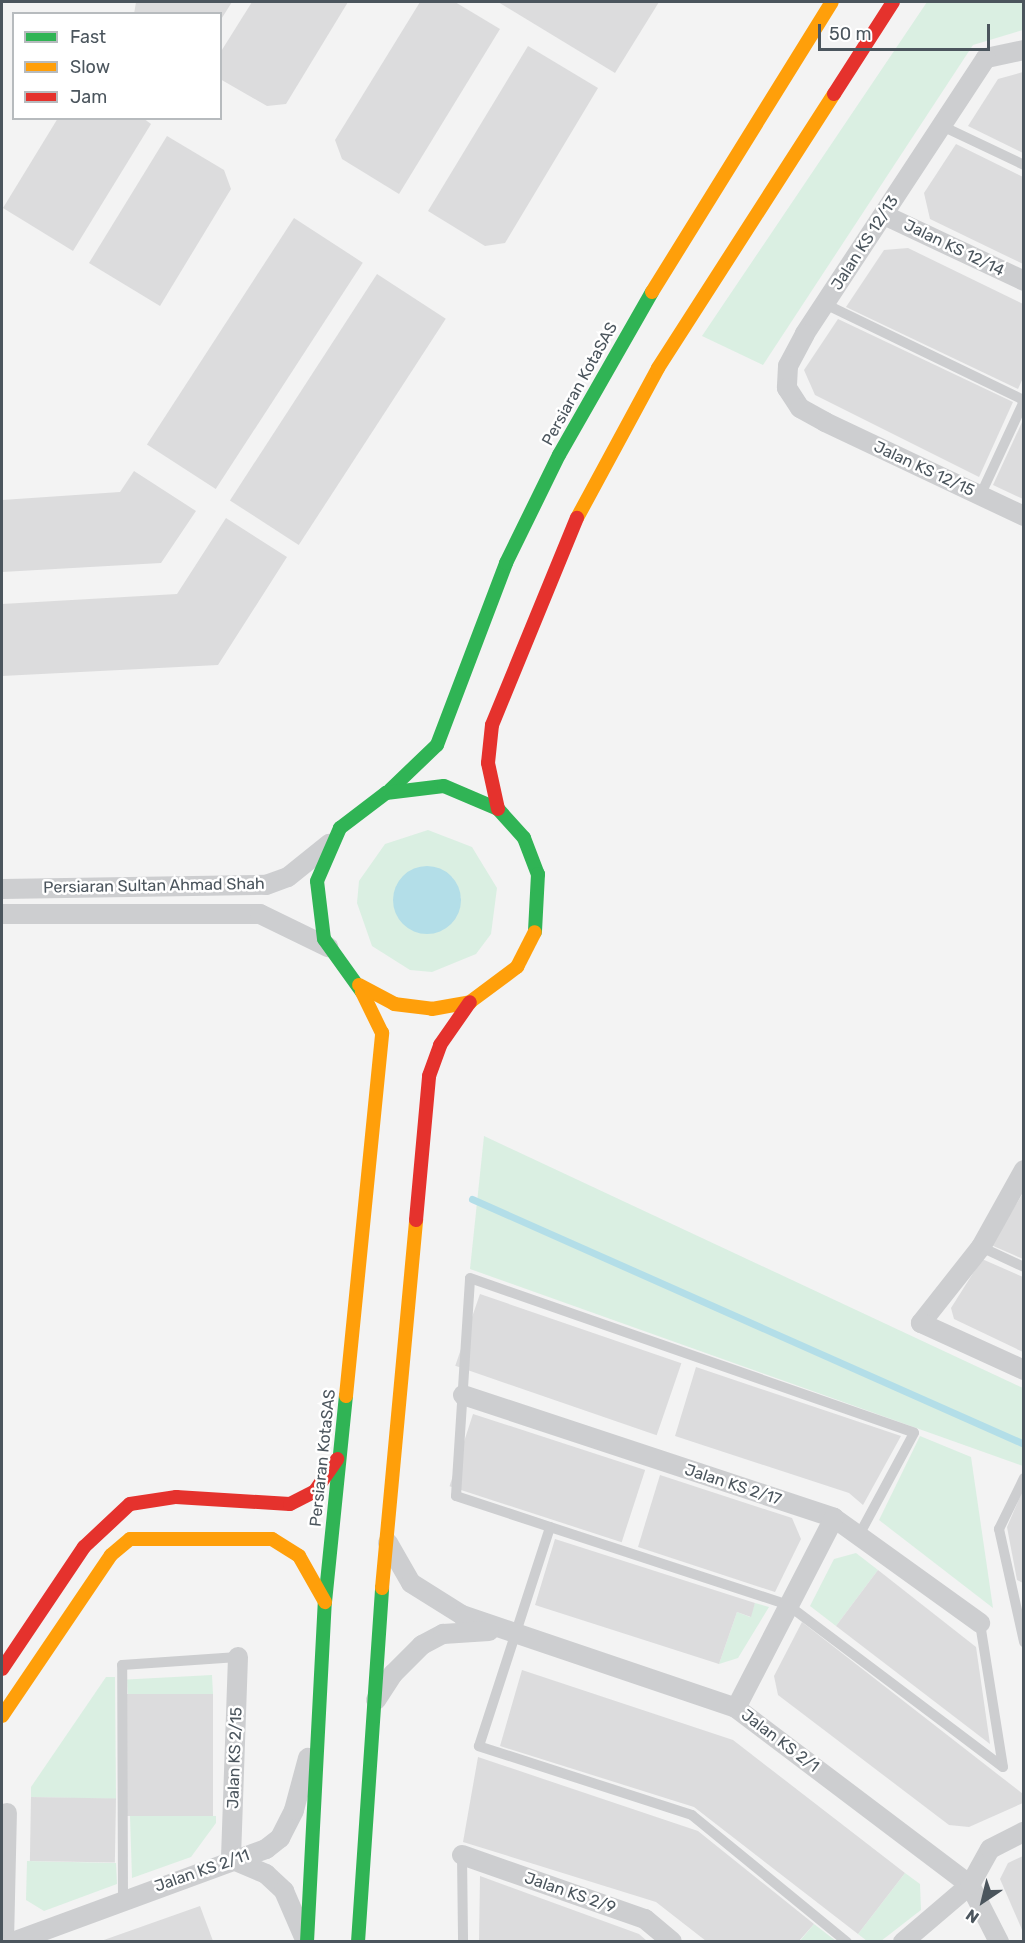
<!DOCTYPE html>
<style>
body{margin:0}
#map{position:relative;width:1025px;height:1943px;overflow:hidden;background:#f3f3f3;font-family:Rubik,sans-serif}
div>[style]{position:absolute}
.green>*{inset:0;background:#daefe2;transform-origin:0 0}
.water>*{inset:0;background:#b3dee8}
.round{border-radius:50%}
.stream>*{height:7px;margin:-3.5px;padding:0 3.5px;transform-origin:3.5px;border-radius:3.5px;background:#b3dee8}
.building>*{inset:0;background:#dcdcdd;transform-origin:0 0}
.lane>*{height:10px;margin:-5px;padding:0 5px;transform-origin:5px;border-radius:5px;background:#cdced0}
.street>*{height:20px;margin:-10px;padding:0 10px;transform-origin:10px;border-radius:10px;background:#cdced0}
.fast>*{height:14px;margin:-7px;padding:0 7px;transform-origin:7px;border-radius:7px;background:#30b455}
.slow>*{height:14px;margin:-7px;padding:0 7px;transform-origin:7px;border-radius:7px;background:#ff9f0a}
.jam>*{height:14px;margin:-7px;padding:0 7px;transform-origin:7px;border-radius:7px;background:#e5322d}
span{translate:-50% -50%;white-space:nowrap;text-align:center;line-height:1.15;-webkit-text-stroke:5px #fff;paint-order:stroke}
.street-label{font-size:16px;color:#4b555d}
.frame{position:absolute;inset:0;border:3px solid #4b555d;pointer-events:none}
.legend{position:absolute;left:12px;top:12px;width:210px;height:108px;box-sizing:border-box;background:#fff;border:2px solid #b7bbbe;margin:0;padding:8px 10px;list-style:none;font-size:18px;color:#4b555d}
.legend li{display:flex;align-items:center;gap:12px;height:30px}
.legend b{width:30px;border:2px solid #b7bbbe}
.north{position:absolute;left:953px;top:1871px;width:60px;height:60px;-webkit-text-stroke:4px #fff;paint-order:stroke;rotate:215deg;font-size:16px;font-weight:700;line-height:24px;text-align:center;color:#4b555d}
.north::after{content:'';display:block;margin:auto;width:21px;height:27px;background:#4b555d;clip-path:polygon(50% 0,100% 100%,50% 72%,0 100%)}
.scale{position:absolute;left:818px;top:24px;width:172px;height:27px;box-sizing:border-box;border:3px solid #4b555d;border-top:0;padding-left:8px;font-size:18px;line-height:21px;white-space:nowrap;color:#4b555d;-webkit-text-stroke:4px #fff;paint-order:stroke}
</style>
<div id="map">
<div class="green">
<div style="clip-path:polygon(927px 2px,1023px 2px,1023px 30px,973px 45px,763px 365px,702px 336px)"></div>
<div style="clip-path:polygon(evenodd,428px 830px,472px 847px,497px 888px,491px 934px,476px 954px,432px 972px,410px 970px,372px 946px,357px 903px,359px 881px,385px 844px,428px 830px,421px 867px,452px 877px,461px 898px,398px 918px,396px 886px,421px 867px)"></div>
<div style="clip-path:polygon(484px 1136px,1023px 1388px,1023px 1466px,470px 1269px)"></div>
<div style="clip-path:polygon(920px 1436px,971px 1457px,993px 1608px,879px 1520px)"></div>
<div style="clip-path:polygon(856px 1553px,878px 1570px,836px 1626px,810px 1606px,834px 1559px)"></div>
<div style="clip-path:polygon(755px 1603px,769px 1607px,738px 1658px,719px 1664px,737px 1612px,750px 1617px)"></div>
<div style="left:212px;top:1675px;width:19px;height:85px;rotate:87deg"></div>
<div style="clip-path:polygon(106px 1677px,115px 1677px,116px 1799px,31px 1797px,31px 1787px)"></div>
<div style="clip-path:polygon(130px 1816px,216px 1816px,216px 1823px,191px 1857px,132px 1878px)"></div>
<div style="clip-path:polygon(27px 1861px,116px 1863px,117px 1884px,44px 1911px,26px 1900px)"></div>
<div style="clip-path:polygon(905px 1873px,920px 1884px,921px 1910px,881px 1941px,867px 1941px,858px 1934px)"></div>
<div style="clip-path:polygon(814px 1924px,836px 1941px,799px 1942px)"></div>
</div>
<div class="water">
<div class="round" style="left:393px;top:866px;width:68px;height:68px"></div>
</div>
<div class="stream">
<div style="left:472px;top:1199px;width:604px;rotate:23.93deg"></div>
</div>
<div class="building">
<div style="clip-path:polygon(136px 2px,232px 2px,220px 21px,220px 14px,134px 14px)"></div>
<div style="clip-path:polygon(252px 2px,348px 2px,286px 104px,267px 106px,220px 79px,220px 53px)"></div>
<div style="clip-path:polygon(420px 2px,455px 2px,500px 29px,399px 194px,342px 159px,335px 140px)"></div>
<div style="clip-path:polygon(498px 2px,659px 2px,615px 73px)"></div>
<div style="clip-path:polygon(528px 46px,598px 88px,505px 243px,485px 246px,428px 211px)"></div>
<div style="clip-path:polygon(1023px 72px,1023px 153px,968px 126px,998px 79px)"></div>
<div style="clip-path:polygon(58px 118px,143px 118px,151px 124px,73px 251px,3px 208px)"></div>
<div style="clip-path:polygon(167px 136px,224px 170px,231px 189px,160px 306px,89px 263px)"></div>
<div style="clip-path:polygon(956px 144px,1023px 177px,1023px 264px,930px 219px,924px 193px)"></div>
<div style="left:294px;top:218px;width:82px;height:270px;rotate:33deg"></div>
<div style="clip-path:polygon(908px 248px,1023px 304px,1023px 378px,1018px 389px,846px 307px,884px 250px)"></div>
<div style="left:377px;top:274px;width:82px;height:270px;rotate:33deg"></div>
<div style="clip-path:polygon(838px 319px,1013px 402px,979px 477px,815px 395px,804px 370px)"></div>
<div style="clip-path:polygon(1023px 420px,1023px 499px,993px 485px)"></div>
<div style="clip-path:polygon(134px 471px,196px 511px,161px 563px,2px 572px,2px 500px,120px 492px)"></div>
<div style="clip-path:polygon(226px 518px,287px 557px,218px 665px,2px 676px,2px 604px,177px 594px)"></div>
<div style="clip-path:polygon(1023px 1193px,1023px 1259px,991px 1245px)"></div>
<div style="clip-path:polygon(982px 1259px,1023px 1277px,1023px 1352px,954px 1319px,951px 1308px)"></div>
<div style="left:480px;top:1294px;width:213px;height:76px;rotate:19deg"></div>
<div style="clip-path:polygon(696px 1367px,901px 1436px,863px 1505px,849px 1493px,675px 1436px)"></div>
<div style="left:473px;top:1414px;width:181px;height:76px;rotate:18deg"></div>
<div style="clip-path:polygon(660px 1475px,792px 1518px,801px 1539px,775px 1592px,638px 1547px)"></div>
<div style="clip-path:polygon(1023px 1490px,1023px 1583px,1017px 1580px,1007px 1527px)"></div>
<div style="clip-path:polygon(555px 1539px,755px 1603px,751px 1617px,737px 1612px,719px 1664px,535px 1605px)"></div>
<div style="clip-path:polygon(878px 1570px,976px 1647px,990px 1744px,836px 1626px)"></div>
<div style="clip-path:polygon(802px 1622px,1023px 1794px,1023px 1803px,969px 1827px,949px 1825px,778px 1695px,774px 1676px)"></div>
<div style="clip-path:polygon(522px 1670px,733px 1740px,905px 1873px,858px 1934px,694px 1807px,500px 1746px)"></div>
<div style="left:127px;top:1694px;width:86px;height:122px"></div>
<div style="clip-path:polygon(478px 1757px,698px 1831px,814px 1924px,799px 1941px,706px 1941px,656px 1902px,463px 1842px)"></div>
<div style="left:31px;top:1797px;width:85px;height:64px;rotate:1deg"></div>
<div style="clip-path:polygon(1023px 1856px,1023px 1932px,1000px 1879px,1008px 1863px)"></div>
<div style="clip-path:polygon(480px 1876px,639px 1934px,647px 1941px,479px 1941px)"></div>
<div style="clip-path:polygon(200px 1906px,213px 1941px,101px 1941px)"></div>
</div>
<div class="lane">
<div style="left:942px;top:126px;width:91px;rotate:25.4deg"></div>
<div style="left:825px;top:304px;width:221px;rotate:25.8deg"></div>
<div style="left:980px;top:496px;width:105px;rotate:-65.1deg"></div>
<div style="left:981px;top:1247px;width:47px;rotate:24.9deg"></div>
<div style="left:1024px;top:1478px;width:57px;rotate:116.1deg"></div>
<div style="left:999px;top:1529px;width:116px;rotate:77.5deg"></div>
<div style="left:550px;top:1527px;width:250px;rotate:18.1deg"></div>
<div style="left:788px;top:1605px;width:269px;rotate:37deg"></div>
<div style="left:1003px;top:1767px;width:146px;rotate:-99.1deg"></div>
<div style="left:462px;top:1855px;width:87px;rotate:89.3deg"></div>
<div style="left:123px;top:1899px;width:234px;rotate:-90.2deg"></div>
<div style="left:122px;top:1665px;width:116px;rotate:-3.9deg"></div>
<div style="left:847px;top:1942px;width:200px;rotate:-140.7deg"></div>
<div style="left:692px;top:1815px;width:224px;rotate:-162.1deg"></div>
<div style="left:479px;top:1746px;width:230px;rotate:-72deg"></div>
<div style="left:550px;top:1527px;width:99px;rotate:-161.7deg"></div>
<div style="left:456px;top:1496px;width:218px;rotate:-86.3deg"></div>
<div style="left:470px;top:1278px;width:470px;rotate:19.2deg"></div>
<div style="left:914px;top:1433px;width:116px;rotate:118.3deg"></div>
</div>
<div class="street">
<div style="left:1024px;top:50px;width:39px;rotate:168deg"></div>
<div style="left:986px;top:58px;width:330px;rotate:123.3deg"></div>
<div style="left:805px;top:334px;width:36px;rotate:118deg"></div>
<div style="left:788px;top:366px;width:22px;rotate:93deg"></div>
<div style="left:787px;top:388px;width:24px;rotate:57deg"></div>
<div style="left:800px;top:408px;width:29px;rotate:29deg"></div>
<div style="left:825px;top:422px;width:220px;rotate:25.3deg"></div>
<div style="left:884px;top:215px;width:155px;rotate:25.2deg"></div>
<div style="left:2px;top:889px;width:264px;rotate:-0.9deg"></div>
<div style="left:266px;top:885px;width:23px;rotate:-20deg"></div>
<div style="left:288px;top:877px;width:53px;rotate:-38.8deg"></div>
<div style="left:2px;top:914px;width:258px"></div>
<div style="left:260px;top:914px;width:76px;rotate:25.9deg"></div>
<div style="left:1024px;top:1170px;width:88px;rotate:119.2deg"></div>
<div style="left:981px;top:1247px;width:97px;rotate:128.3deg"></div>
<div style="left:921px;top:1323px;width:113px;rotate:24.5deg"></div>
<div style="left:463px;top:1395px;width:391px;rotate:18.3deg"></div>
<div style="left:834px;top:1518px;width:180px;rotate:35.7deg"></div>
<div style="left:388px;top:1543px;width:46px;rotate:60.1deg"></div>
<div style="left:411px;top:1583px;width:60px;rotate:32.1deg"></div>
<div style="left:462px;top:1615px;width:289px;rotate:18.7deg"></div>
<div style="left:736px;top:1708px;width:293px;rotate:37.1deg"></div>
<div style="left:970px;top:1885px;width:64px;rotate:63deg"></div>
<div style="left:238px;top:1657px;width:202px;rotate:92deg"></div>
<div style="left:231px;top:1859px;width:38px;rotate:23deg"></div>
<div style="left:266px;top:1874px;width:25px;rotate:43deg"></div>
<div style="left:284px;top:1891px;width:48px;rotate:66.6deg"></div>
<div style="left:376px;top:1700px;width:31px;rotate:-57deg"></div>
<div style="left:393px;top:1674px;width:41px;rotate:-45deg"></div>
<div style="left:422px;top:1645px;width:24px;rotate:-28deg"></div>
<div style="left:443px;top:1634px;width:46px;rotate:-3.7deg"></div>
<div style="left:736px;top:1708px;width:214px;rotate:-62.7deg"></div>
<div style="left:462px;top:1855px;width:194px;rotate:19.3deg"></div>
<div style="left:645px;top:1919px;width:35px;rotate:40deg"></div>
<div style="left:4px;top:1942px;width:129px;rotate:-88.7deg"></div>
<div style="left:13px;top:1942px;width:270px;rotate:-20.2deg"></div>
<div style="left:266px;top:1849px;width:18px;rotate:-38deg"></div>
<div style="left:280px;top:1838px;width:31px;rotate:-63deg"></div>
<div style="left:294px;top:1810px;width:54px;rotate:-74.9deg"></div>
<div style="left:903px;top:1942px;width:88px;rotate:-40.4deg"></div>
<div style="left:970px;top:1885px;width:41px;rotate:-60.9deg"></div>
<div style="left:990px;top:1849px;width:38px;rotate:-27deg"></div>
</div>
<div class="fast">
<div style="left:390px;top:790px;width:65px;rotate:-43.8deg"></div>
<div style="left:437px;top:745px;width:195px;rotate:-69.2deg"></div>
<div style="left:506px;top:563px;width:120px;rotate:-63.9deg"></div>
<div style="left:559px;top:455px;width:188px;rotate:-60.3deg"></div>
<div style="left:362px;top:992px;width:65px;rotate:-125.6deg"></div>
<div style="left:324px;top:939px;width:58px;rotate:-96.9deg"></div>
<div style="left:317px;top:881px;width:58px;rotate:-66.5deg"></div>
<div style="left:340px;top:828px;width:58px;rotate:-37.3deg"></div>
<div style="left:386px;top:793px;width:58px;rotate:-6.9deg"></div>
<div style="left:444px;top:786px;width:59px;rotate:23.1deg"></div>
<div style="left:498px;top:809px;width:39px;rotate:48deg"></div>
<div style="left:524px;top:838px;width:39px;rotate:69deg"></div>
<div style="left:538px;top:874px;width:58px;rotate:93deg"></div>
<div style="left:307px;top:1942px;width:340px;rotate:-87deg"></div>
<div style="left:325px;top:1602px;width:207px;rotate:-84.2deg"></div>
<div style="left:358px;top:1942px;width:355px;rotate:-86.1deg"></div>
</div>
<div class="slow">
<div style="left:652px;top:292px;width:341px;rotate:-58.2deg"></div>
<div style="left:577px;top:518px;width:170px;rotate:-61.6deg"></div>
<div style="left:658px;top:368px;width:326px;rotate:-57.3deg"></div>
<div style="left:359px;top:985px;width:40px;rotate:28deg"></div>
<div style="left:394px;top:1004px;width:38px;rotate:7deg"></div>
<div style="left:432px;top:1009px;width:39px;rotate:-10deg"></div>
<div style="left:470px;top:1002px;width:59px;rotate:-36.7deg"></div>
<div style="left:517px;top:967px;width:39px;rotate:-63deg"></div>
<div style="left:346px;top:1396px;width:365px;rotate:-84.3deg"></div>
<div style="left:382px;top:1033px;width:46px;rotate:-116deg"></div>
<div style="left:382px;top:1588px;width:370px;rotate:-84.7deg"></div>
<div style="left:2px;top:1716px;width:194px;rotate:-55.9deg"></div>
<div style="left:111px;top:1555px;width:25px;rotate:-40deg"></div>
<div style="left:130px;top:1539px;width:142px"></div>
<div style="left:272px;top:1539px;width:32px;rotate:32deg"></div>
<div style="left:299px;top:1556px;width:53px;rotate:60.5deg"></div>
</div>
<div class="jam">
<div style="left:834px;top:94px;width:109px;rotate:-57.3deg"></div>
<div style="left:498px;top:809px;width:47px;rotate:-102.3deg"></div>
<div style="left:488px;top:763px;width:38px;rotate:-84deg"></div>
<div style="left:492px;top:725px;width:224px;rotate:-67.7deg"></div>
<div style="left:416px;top:1220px;width:145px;rotate:-84.8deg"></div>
<div style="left:429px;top:1076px;width:33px;rotate:-70deg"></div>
<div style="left:440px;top:1045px;width:52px;rotate:-55.1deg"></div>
<div style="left:2px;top:1669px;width:147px;rotate:-56.1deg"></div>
<div style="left:84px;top:1547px;width:63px;rotate:-43.1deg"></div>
<div style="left:130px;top:1504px;width:47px;rotate:-8.7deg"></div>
<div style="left:176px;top:1497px;width:114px;rotate:3.5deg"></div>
<div style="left:290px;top:1504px;width:28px;rotate:-27deg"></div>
<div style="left:315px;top:1491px;width:39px;rotate:-55deg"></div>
</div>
<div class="street-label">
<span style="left:865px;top:243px;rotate:-57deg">Jalan KS 12/13</span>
<span style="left:954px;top:248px;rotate:26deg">Jalan KS 12/14</span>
<span style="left:580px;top:384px;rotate:-61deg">Persiaran KotaSAS</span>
<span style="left:924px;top:469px;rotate:25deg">Jalan KS 12/15</span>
<span style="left:154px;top:886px;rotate:-1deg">Persiaran Sultan Ahmad Shah</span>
<span style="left:323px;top:1458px;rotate:-84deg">Persiaran KotaSAS</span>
<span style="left:733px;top:1485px;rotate:18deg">Jalan KS 2/17</span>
<span style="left:780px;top:1741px;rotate:37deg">Jalan KS 2/1</span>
<span style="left:235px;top:1758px;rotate:-88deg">Jalan KS 2/15</span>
<span style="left:202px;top:1871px;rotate:-19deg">Jalan KS 2/11</span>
<span style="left:570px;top:1893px;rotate:19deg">Jalan KS 2/9</span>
</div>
<div class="frame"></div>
<ul class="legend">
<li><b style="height:8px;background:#30b455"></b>Fast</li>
<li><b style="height:8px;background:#ff9f0a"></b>Slow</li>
<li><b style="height:8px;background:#e5322d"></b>Jam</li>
</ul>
<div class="north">N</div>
<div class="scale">50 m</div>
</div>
